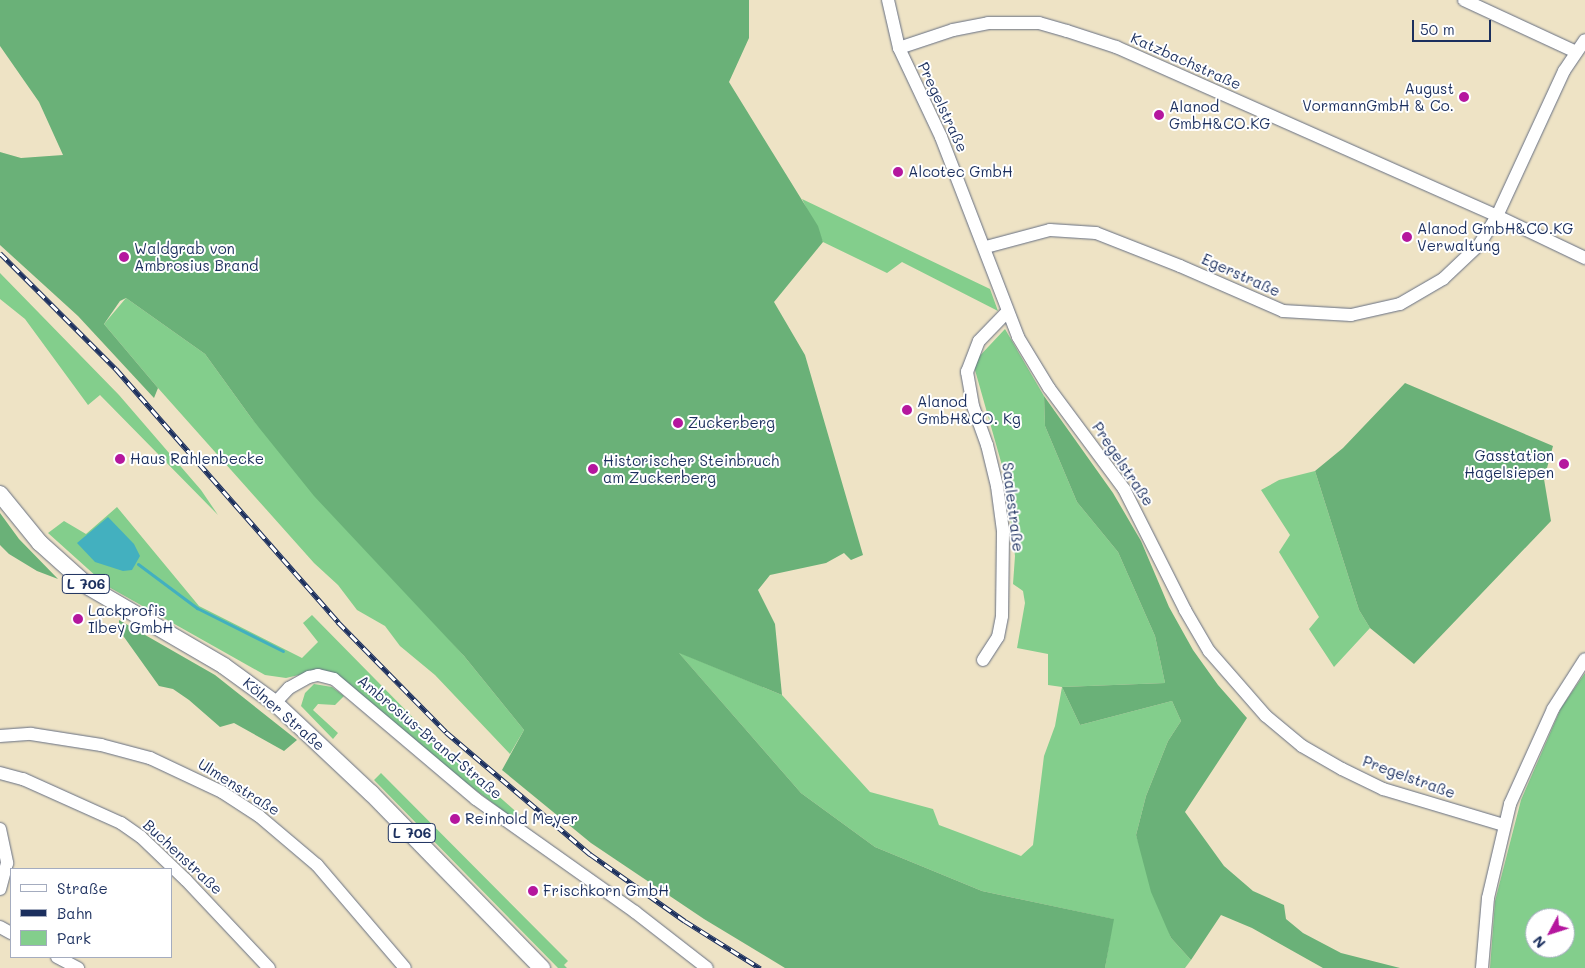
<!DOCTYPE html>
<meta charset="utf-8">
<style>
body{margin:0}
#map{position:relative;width:1585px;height:968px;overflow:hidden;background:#eee3c5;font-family:Mali,sans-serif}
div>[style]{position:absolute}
.green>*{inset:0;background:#83ce8c}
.forest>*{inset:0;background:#6ab178}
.water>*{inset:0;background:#43b0bf}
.stream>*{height:3px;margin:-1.5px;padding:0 1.5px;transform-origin:1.5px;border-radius:1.5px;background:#43b0bf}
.roads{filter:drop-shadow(0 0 1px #656e82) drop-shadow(0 0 1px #656e82)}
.minor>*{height:12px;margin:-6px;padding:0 6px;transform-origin:6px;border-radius:6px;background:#fff}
.major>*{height:16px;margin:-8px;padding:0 8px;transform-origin:8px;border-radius:8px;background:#fff}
.rail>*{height:5px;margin-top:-2.5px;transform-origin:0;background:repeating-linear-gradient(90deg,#fff 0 9px,#1b2f5e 0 18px);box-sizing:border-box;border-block:1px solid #1b2f5e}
.dots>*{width:14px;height:14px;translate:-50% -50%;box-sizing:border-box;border:2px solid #fff;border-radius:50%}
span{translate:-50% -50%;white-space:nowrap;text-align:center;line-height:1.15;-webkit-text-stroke:4px #fff;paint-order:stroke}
.shield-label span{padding:1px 4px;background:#fff;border:1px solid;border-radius:4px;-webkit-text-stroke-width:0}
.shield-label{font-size:14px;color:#1b2f5e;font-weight:700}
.street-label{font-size:15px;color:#1b2f5e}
.poi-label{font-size:15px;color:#1b2f5e}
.right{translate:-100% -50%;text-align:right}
.left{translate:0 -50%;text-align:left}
.legend{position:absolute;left:10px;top:868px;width:162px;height:90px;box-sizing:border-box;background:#fff;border:1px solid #a4acbf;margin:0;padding:6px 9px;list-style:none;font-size:15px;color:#1b2f5e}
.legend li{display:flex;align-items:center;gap:10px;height:25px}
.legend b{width:25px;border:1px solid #a4acbf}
.north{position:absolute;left:1525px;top:908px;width:50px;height:50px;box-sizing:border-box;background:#fff;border:1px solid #a4acbf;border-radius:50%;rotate:230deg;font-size:14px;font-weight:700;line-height:20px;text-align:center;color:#1b2f5e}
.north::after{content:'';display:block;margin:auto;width:18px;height:22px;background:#b5179e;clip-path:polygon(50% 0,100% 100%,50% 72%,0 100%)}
.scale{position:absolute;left:1412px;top:20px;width:79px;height:22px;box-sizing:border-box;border:2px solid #1b2f5e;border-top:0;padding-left:6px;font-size:15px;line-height:18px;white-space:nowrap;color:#1b2f5e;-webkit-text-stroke:4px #fff;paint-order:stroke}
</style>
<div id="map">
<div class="green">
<div style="clip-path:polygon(802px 199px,990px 289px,998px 311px,902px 262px,887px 273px,823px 242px)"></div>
<div style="clip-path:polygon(0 273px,119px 395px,201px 490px,218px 515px,100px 395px,88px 405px,25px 319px,0 299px)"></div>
<div style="clip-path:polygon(126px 298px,205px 354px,252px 419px,464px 656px,524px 730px,510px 754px,435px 675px,400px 646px,385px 626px,357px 610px,338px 585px,314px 563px,158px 388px,104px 324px)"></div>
<div style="clip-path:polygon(1005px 329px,1044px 396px,1045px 426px,1077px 502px,1118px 552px,1155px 636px,1165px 683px,1062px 687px,1080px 725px,1172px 701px,1181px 721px,1168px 741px,1146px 796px,1136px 835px,1171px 938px,1191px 960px,1185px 968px,1105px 968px,1113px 919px,982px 891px,875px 847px,801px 793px,678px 652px,782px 695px,870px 792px,933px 809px,939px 825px,1021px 856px,1033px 845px,1044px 756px,1055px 726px,1062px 687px,1048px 685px,1048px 654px,1017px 648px,1025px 603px,1023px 591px,1013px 584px,1015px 556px,1005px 476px,973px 363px)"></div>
<div style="clip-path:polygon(1315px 471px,1359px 610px,1370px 628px,1334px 667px,1309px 629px,1319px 617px,1279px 552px,1290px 535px,1261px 490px,1279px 480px)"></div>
<div style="clip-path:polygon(117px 507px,199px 606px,302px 658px,318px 642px,303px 623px,312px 615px,438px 743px,521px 816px,518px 822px,429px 755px,339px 676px,320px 670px,286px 678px,265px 675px,107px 586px,48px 533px,64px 521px,86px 534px)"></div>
<div style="clip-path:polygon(evenodd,1585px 673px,1585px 968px,1490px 968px,1495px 901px,1521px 800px,1561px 708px,1585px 673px,1535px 918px,1565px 918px,1565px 948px,1535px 948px,1535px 918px)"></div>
<div style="clip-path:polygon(314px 684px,332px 687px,344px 696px,335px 705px,318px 704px,313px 710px,338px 733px,333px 739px,301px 706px,305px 693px)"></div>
<div style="clip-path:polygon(381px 773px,568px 961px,564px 965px,567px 968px,558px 968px,374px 780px)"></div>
</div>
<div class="forest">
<div style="clip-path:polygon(0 0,749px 0,749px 38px,729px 82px,818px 226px,823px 242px,774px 302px,805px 355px,863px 555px,851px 560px,844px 553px,826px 563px,770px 575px,758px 590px,775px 624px,782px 695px,679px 653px,801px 793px,875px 847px,982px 891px,1114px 919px,1105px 968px,785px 968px,704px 919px,591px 843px,502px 770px,524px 730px,464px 656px,314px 496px,252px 419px,205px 354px,126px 298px,120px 301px,104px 324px,158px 388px,154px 398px,78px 316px,0 245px,0 152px,21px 158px,63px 155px,39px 102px,0 46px)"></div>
<div style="clip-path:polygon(1405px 383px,1553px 446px,1544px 479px,1551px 521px,1414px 664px,1370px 628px,1359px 610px,1315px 471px,1343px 448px)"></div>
<div style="clip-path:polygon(1044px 396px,1113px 493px,1141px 541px,1169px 607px,1193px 650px,1218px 685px,1247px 718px,1185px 812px,1224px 866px,1253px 891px,1284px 905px,1286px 919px,1303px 933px,1341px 953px,1400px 968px,1323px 968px,1252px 928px,1221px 915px,1191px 960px,1171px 938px,1151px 892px,1136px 835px,1146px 796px,1168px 741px,1181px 721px,1172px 701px,1080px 725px,1062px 687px,1165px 683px,1155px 636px,1118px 552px,1077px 502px,1045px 426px)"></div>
<div style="clip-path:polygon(0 513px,19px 539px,58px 579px,37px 571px,9px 554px,0 545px)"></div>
<div style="clip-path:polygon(119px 620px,215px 675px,297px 740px,284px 751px,234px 723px,220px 727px,189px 700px,173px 689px,159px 686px,119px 630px)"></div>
</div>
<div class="water">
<div style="clip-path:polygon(108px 517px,134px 544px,140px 556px,132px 570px,123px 571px,95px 562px,77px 543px)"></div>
</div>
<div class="stream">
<div style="left:138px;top:564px;width:74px;rotate:36.7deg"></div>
<div style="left:197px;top:608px;width:96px;rotate:26.6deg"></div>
</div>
<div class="roads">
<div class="minor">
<div style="left:888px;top:0;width:49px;rotate:77.1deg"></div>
<div style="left:899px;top:48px;width:98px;rotate:64.7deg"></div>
<div style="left:941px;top:137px;width:214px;rotate:68.9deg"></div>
<div style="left:1018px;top:337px;width:60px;rotate:58.7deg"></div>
<div style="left:1049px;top:388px;width:126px;rotate:53.4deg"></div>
<div style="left:1124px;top:489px;width:136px;rotate:63.2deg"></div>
<div style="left:1185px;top:610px;width:48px;rotate:59.7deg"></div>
<div style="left:1209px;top:651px;width:86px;rotate:48.8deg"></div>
<div style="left:1266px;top:716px;width:47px;rotate:39.8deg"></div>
<div style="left:1302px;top:746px;width:46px;rotate:29.9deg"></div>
<div style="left:1342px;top:769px;width:46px;rotate:26deg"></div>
<div style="left:1383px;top:789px;width:126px;rotate:16.6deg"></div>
<div style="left:1464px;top:0;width:123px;rotate:24.9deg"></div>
<div style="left:899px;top:48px;width:57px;rotate:-18.4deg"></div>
<div style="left:953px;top:30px;width:36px;rotate:-11deg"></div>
<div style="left:988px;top:23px;width:51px"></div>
<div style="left:1039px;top:23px;width:29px;rotate:16deg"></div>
<div style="left:1067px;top:31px;width:52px;rotate:18.1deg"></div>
<div style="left:1116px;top:47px;width:417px;rotate:23.9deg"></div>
<div style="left:1497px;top:216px;width:98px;rotate:25.5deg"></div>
<div style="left:986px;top:247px;width:66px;rotate:-14.9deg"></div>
<div style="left:1050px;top:230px;width:46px;rotate:3.7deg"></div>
<div style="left:1096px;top:233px;width:90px;rotate:21.4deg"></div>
<div style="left:1180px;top:266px;width:112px;rotate:23.6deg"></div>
<div style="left:1283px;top:311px;width:68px;rotate:3.4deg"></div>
<div style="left:1351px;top:315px;width:50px;rotate:-12.7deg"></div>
<div style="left:1400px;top:304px;width:50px;rotate:-30.2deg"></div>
<div style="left:1443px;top:279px;width:50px;rotate:-43.4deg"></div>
<div style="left:1479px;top:245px;width:34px;rotate:-58deg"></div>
<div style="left:1497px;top:216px;width:160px;rotate:-65.2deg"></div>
<div style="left:1564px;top:71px;width:37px;rotate:-56deg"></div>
<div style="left:983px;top:660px;width:27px;rotate:-57deg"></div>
<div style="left:998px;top:637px;width:21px;rotate:-79deg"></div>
<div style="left:1002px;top:616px;width:85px;rotate:-89.3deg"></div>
<div style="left:1003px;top:531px;width:45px;rotate:-97.6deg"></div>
<div style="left:997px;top:486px;width:42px;rotate:-103.7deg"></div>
<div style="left:987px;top:445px;width:41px;rotate:-109.7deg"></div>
<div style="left:973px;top:406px;width:35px;rotate:-100deg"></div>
<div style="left:967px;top:372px;width:33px;rotate:-69deg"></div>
<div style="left:979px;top:341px;width:40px;rotate:-46deg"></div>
<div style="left:275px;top:703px;width:21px;rotate:-47deg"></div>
<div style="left:289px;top:688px;width:23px;rotate:-29deg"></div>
<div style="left:309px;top:677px;width:9px;rotate:-13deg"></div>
<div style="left:318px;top:675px;width:16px;rotate:14deg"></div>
<div style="left:334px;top:679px;width:186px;rotate:40.2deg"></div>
<div style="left:476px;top:799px;width:195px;rotate:35.4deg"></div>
<div style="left:635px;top:912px;width:91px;rotate:37.9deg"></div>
<div style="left:0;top:736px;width:31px;rotate:-4deg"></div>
<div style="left:31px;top:734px;width:71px;rotate:8.9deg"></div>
<div style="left:101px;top:745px;width:51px;rotate:14.9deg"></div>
<div style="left:150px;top:758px;width:80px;rotate:25.3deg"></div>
<div style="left:222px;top:792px;width:44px;rotate:33deg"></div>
<div style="left:259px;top:816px;width:76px;rotate:40.2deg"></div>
<div style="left:317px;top:865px;width:135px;rotate:49.5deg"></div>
<div style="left:0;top:773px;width:24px;rotate:15deg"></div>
<div style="left:23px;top:779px;width:107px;rotate:24.2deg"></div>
<div style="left:121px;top:823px;width:24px;rotate:35deg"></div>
<div style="left:141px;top:837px;width:62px;rotate:43.7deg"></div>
<div style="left:186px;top:880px;width:121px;rotate:46.7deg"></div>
<div style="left:0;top:829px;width:35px;rotate:78deg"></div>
<div style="left:7px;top:863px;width:27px;rotate:105deg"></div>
<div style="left:0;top:927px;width:13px;rotate:29deg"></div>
<div style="left:57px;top:957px;width:24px;rotate:28deg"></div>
<div style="left:1482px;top:968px;width:70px;rotate:-85.1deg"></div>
<div style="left:1488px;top:898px;width:97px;rotate:-76.8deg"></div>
<div style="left:1510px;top:804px;width:104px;rotate:-65.6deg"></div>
<div style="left:1553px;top:709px;width:59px;rotate:-57.4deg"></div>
</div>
<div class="major">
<div style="left:0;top:494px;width:63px;rotate:50.8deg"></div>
<div style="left:40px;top:543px;width:66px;rotate:41.9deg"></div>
<div style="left:89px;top:587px;width:156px;rotate:30.3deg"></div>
<div style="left:224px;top:666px;width:63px;rotate:36deg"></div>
<div style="left:275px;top:703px;width:132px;rotate:43.2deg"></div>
<div style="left:371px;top:793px;width:245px;rotate:45.7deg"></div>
</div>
</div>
<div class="rail">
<div style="left:0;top:253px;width:164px;rotate:45deg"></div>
<div style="left:116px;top:369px;width:337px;rotate:48.7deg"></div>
<div style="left:338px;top:622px;width:154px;rotate:45.5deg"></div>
<div style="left:446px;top:732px;width:189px;rotate:40.3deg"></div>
<div style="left:590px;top:854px;width:116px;rotate:35.2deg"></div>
<div style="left:685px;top:921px;width:89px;rotate:32.1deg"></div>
</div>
<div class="dots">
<div style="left:1464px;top:97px;background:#b5179e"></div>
<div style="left:1159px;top:115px;background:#b5179e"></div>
<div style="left:898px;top:172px;background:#b5179e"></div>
<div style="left:1407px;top:237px;background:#b5179e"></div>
<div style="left:124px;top:257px;background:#b5179e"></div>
<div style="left:907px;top:410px;background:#b5179e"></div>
<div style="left:678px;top:423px;background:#b5179e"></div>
<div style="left:120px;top:459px;background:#b5179e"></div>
<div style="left:1564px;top:464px;background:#b5179e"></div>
<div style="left:593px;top:469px;background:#b5179e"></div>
<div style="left:78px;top:619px;background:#b5179e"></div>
<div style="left:455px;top:819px;background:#b5179e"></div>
<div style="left:533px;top:891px;background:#b5179e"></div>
</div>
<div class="shield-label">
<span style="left:86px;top:584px">L 706</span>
<span style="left:412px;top:833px">L 706</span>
</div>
<div class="street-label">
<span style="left:1186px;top:61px;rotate:24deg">Katzbachstraße</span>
<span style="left:943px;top:107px;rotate:65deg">Pregelstraße</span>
<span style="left:1241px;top:275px;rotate:24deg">Egerstraße</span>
<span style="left:1123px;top:464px;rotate:56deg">Pregelstraße</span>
<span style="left:1013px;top:507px;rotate:83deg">Saalestraße</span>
<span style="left:284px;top:714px;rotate:41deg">Kölner Straße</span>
<span style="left:430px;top:737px;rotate:40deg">Ambrosius-Brand-Straße</span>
<span style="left:1409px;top:777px;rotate:20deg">Pregelstraße</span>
<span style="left:239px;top:787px;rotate:32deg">Ulmenstraße</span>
<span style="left:183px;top:857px;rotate:43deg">Buchenstraße</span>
</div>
<div class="poi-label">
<span class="right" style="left:1454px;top:97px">August<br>VormannGmbH &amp; Co.</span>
<span class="left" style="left:1169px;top:115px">Alanod<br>GmbH&amp;CO.KG</span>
<span class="left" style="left:908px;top:172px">Alcotec GmbH</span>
<span class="left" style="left:1417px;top:237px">Alanod GmbH&amp;CO.KG<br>Verwaltung</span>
<span class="left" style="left:134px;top:257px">Waldgrab von<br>Ambrosius Brand</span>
<span class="left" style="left:917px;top:410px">Alanod<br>GmbH&amp;CO. Kg</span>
<span class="left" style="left:688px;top:423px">Zuckerberg</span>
<span class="right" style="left:1554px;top:464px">Gasstation<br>Hagelsiepen</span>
<span class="left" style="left:130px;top:459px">Haus Rahlenbecke</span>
<span class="left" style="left:603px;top:469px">Historischer Steinbruch<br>am Zuckerberg</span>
<span class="left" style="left:88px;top:619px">Lackprofis<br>Ilbey GmbH</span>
<span class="left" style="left:465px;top:819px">Reinhold Meyer</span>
<span class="left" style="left:543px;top:891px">Frischkorn GmbH</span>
</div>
<ul class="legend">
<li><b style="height:6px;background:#fff"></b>Straße</li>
<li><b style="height:6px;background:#1b2f5e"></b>Bahn</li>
<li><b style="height:14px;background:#83ce8c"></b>Park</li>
</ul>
<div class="north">N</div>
<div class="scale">50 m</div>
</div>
